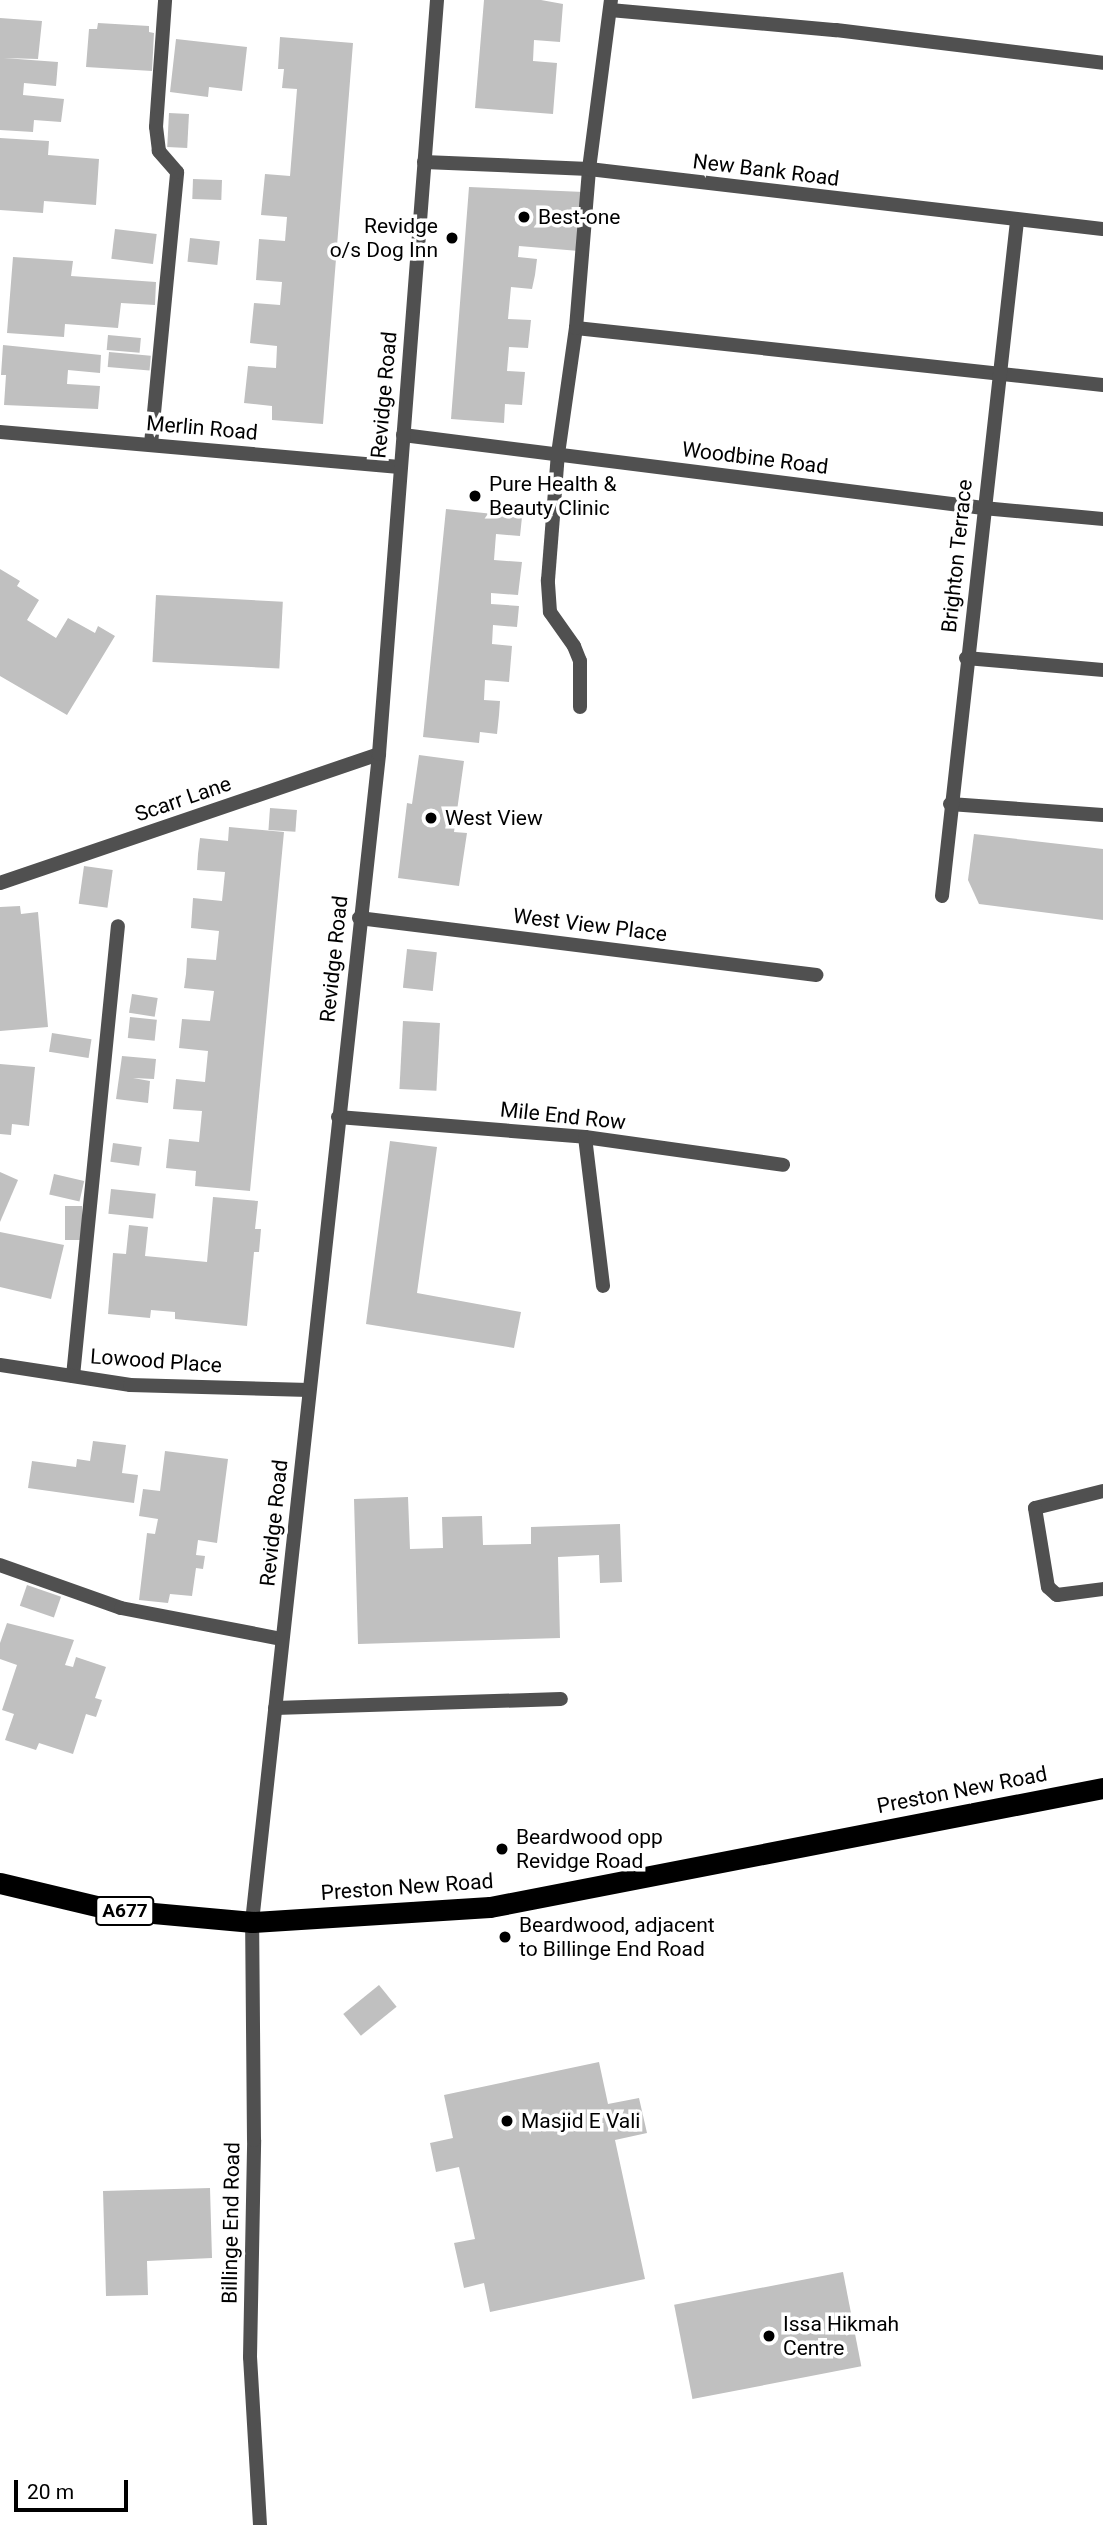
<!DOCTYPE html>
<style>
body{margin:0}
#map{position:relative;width:1103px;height:2525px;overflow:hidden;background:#fff;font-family:Roboto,sans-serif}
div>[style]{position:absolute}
.building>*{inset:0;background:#c0c0c0;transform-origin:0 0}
.lane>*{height:14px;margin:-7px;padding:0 7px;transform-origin:7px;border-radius:7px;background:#505050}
.street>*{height:14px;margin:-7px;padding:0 7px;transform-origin:7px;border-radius:7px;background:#505050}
.highway>*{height:21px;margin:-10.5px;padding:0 10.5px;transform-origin:10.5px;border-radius:10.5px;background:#000}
.dots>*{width:19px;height:19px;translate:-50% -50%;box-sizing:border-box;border:4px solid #fff;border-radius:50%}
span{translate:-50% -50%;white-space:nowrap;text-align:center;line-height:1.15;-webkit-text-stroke:7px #fff;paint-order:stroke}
.shield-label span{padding:2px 5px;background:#fff;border:2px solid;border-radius:5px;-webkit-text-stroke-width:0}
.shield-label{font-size:19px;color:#000;font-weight:700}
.street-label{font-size:21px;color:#000}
.poi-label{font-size:21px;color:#000}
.left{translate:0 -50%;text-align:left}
.right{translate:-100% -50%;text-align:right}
.scale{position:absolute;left:14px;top:2480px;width:114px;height:32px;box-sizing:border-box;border:4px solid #000;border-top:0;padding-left:9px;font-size:21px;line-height:24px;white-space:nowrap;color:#000;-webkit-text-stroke:5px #fff;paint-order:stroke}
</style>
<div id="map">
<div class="building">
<div style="clip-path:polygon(484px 0,541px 0,563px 4px,560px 42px,534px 40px,533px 61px,557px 63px,553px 114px,475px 108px)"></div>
<div style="clip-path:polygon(0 18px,42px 21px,38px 59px,4px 58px,58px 62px,56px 86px,24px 83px,23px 95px,64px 99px,61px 122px,34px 120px,33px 132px,0 130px)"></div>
<div style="clip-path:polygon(98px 23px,149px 26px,149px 32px,154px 33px,152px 71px,86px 67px,89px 29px,97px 29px)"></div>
<div style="clip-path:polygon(280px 37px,353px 43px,323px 424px,272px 420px,272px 406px,244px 403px,248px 366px,276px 368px,277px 346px,250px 343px,254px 303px,280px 305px,282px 282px,256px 280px,259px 239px,285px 241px,287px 217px,261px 215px,265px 174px,290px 176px,297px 89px,282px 88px,284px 69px,278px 69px)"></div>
<div style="clip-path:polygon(176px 39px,247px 47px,242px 91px,209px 87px,208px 97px,170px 92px)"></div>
<div style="left:169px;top:113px;width:20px;height:34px;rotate:3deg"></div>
<div style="clip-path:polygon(0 138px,49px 141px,48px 155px,99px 159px,96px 205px,44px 201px,43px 213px,0 210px)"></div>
<div style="left:193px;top:179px;width:29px;height:20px;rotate:2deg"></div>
<div style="clip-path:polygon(469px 187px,584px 192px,579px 251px,519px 246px,518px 257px,537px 259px,535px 275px,532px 289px,511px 287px,508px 319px,531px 320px,528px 348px,509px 347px,507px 371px,525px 372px,522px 405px,505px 404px,504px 423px,451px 419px)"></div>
<div style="left:115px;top:229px;width:42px;height:30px;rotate:7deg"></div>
<div style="left:190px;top:238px;width:30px;height:24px;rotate:6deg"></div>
<div style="clip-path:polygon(13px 257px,73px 261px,71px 276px,156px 282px,155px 305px,121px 303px,118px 328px,65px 324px,64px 337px,7px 333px)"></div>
<div style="left:108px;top:335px;width:33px;height:15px;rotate:5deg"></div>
<div style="clip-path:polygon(3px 345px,101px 355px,100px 373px,68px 370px,67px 384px,100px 386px,98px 409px,4px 405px,6px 375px,1px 375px)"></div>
<div style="left:109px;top:352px;width:42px;height:15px;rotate:5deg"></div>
<div style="clip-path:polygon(446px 509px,522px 517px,520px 536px,496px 534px,494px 560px,522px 562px,518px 595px,491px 593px,491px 604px,519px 606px,517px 627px,493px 625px,492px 644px,512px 646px,509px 682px,485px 680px,484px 700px,500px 701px,499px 715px,497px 734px,480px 732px,479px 743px,423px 737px)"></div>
<div style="clip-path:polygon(0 569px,20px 581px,17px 586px,39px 600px,27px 620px,56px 638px,68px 618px,95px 633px,98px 626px,115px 636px,67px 715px,0 676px)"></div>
<div style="left:156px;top:595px;width:127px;height:67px;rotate:3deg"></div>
<div style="clip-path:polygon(419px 755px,464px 761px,454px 832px,467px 833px,459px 886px,398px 878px,407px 803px,412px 804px)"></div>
<div style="left:270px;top:808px;width:27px;height:22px;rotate:4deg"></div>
<div style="clip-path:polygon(229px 827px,284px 832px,250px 1191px,195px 1186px,196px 1171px,166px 1168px,169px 1139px,199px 1142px,202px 1111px,173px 1109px,176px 1079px,205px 1082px,208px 1051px,179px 1048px,182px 1019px,210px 1021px,214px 991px,184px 988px,186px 974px,187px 958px,216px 960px,219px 931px,191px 928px,193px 898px,222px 901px,225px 872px,197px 870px,198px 854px,200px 838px,228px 841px)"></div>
<div style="clip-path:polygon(974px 834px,1103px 849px,1103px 920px,979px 904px,968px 880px)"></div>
<div style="left:84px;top:866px;width:29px;height:38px;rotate:8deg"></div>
<div style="clip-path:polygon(20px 906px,21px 914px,38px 912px,48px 1027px,0 1031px,0 907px)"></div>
<div style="left:407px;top:949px;width:30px;height:39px;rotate:6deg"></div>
<div style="left:132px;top:994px;width:26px;height:19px;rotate:9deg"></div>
<div style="left:130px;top:1017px;width:27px;height:21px;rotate:6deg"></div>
<div style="left:403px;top:1021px;width:37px;height:68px;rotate:3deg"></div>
<div style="left:52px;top:1033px;width:40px;height:19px;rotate:9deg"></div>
<div style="clip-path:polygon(122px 1056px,156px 1059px,154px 1079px,133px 1078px,150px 1081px,148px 1103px,116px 1099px)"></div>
<div style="clip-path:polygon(0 1064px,35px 1067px,29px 1126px,12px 1124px,11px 1135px,0 1134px)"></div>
<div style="clip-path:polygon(390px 1141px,437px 1147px,417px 1293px,521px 1312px,514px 1348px,366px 1324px)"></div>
<div style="left:113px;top:1143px;width:29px;height:19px;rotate:8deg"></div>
<div style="clip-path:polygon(0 1172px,18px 1180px,0 1222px)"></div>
<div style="left:54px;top:1174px;width:31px;height:21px;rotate:13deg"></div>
<div style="left:111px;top:1189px;width:45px;height:25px;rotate:6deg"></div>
<div style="clip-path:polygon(213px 1197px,258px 1201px,255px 1229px,261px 1229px,259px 1252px,254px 1252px,247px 1326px,175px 1319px,175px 1312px,151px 1310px,150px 1318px,108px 1314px,113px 1253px,126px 1254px,129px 1225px,148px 1227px,145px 1256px,207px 1262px)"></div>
<div style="left:65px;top:1206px;width:17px;height:34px"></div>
<div style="clip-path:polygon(0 1232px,64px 1245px,51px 1299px,0 1287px)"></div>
<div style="clip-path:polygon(93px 1441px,126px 1445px,122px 1473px,138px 1475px,134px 1503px,28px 1488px,32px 1461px,76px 1467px,77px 1459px,90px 1461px)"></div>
<div style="clip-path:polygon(165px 1451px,228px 1459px,217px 1543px,198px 1540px,196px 1555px,205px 1556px,203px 1569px,196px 1568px,192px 1596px,170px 1594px,168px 1603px,139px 1600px,147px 1533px,155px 1534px,158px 1519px,139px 1516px,143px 1489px,160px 1491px)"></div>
<div style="clip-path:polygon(408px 1497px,410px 1549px,443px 1548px,442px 1517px,482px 1516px,483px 1545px,531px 1544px,531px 1527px,620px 1524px,622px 1582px,600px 1583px,599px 1555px,558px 1557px,560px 1638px,358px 1644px,354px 1499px)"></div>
<div style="left:27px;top:1585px;width:36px;height:22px;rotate:19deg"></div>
<div style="clip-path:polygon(7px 1623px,74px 1640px,65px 1665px,73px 1667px,76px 1657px,106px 1667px,95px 1698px,102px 1700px,96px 1717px,86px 1714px,73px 1754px,39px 1743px,36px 1750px,5px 1740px,14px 1714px,2px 1710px,17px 1665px,0 1659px,0 1643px)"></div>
<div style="left:379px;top:1985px;width:28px;height:46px;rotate:51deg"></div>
<div style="clip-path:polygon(599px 2062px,608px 2104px,639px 2098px,647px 2133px,615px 2140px,645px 2279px,490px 2312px,484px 2283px,464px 2288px,454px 2243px,475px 2239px,459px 2167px,436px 2172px,430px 2143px,453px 2138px,444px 2095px)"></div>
<div style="clip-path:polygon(210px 2188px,212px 2258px,147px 2261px,148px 2295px,106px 2296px,103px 2191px)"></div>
<div style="left:843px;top:2272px;width:96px;height:172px;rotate:79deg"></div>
</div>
<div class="lane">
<div style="left:610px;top:10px;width:227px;rotate:5.1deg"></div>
<div style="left:836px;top:30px;width:269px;rotate:7deg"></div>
<div style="left:576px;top:328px;width:530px;rotate:6.17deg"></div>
<div style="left:151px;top:444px;width:273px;rotate:-84.5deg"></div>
<div style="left:177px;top:172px;width:28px;rotate:-131deg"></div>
<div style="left:159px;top:151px;width:24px;rotate:-97deg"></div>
<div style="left:156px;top:127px;width:127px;rotate:-85.9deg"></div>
<div style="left:966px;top:658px;width:138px;rotate:5deg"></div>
<div style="left:580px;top:707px;width:46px;rotate:-90deg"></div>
<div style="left:580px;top:661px;width:16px;rotate:-112deg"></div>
<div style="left:574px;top:646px;width:42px;rotate:-125.2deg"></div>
<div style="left:550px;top:612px;width:32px;rotate:-94deg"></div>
<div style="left:548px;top:580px;width:126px;rotate:-85.5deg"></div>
<div style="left:558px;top:454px;width:127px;rotate:-81.9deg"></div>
<div style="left:576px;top:328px;width:160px;rotate:-85.3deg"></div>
<div style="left:589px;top:169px;width:170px;rotate:-82.6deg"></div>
<div style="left:0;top:883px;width:400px;rotate:-18.8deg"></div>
<div style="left:73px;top:1376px;width:452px;rotate:-84.3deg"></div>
<div style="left:1103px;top:1491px;width:70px;rotate:166deg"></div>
<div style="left:1035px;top:1508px;width:80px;rotate:80.7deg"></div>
<div style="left:1048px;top:1587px;width:12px;rotate:42deg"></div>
<div style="left:1057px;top:1595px;width:46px;rotate:-7.4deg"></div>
<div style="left:0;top:1565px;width:128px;rotate:19.6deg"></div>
<div style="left:121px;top:1608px;width:164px;rotate:10.9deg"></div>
<div style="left:275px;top:1708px;width:286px;rotate:-1.8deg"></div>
</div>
<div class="street">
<div style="left:424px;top:162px;width:165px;rotate:2.4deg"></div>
<div style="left:589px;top:169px;width:517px;rotate:6.66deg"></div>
<div style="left:0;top:432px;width:401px;rotate:5deg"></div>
<div style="left:403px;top:435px;width:585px;rotate:7.17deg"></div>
<div style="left:983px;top:508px;width:121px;rotate:5.2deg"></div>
<div style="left:950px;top:804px;width:153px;rotate:4.1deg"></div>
<div style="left:942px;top:896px;width:679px;rotate:-83.66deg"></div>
<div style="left:359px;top:918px;width:461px;rotate:7.1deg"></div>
<div style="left:338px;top:1117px;width:248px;rotate:4.6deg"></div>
<div style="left:585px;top:1137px;width:200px;rotate:8deg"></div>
<div style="left:585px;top:1137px;width:150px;rotate:83.1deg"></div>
<div style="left:0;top:1365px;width:132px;rotate:8.7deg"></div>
<div style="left:130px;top:1385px;width:179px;rotate:1.6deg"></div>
<div style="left:260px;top:2525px;width:168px;rotate:-93.4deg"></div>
<div style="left:250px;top:2357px;width:217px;rotate:-88.9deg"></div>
<div style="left:254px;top:2140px;width:218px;rotate:-90.5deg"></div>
<div style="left:252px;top:1922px;width:1175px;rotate:-83.79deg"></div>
<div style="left:379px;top:754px;width:756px;rotate:-85.6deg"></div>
</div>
<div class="highway">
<div style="left:0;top:1883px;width:112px;rotate:13.4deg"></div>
<div style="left:109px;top:1909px;width:144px;rotate:5.2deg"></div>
<div style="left:252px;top:1922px;width:238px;rotate:-3.6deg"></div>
<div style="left:490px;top:1907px;width:624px;rotate:-10.99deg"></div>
</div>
<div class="dots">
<div style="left:524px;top:217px;background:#000"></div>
<div style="left:452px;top:238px;background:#000"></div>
<div style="left:475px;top:496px;background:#000"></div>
<div style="left:431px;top:818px;background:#000"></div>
<div style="left:502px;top:1849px;background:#000"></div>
<div style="left:505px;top:1937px;background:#000"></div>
<div style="left:507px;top:2121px;background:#000"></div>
<div style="left:769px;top:2336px;background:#000"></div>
</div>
<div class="shield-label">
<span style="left:125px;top:1911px">A677</span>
</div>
<div class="street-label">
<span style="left:766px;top:170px;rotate:7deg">New Bank Road</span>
<span style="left:384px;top:395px;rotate:-85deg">Revidge Road</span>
<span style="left:202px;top:428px;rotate:5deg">Merlin Road</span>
<span style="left:755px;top:458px;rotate:7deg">Woodbine Road</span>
<span style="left:957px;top:556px;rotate:-84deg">Brighton Terrace</span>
<span style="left:183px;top:799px;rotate:-19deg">Scarr Lane</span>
<span style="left:590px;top:925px;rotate:7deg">West View Place</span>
<span style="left:334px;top:959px;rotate:-84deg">Revidge Road</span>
<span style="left:563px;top:1116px;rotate:6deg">Mile End Row</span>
<span style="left:156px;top:1361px;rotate:4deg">Lowood Place</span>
<span style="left:274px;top:1523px;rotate:-84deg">Revidge Road</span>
<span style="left:962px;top:1790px;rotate:-11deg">Preston New Road</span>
<span style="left:407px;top:1887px;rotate:-4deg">Preston New Road</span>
<span style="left:231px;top:2223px;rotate:-89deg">Billinge End Road</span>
</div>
<div class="poi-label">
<span class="left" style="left:538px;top:217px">Best-one</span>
<span class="right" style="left:438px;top:238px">Revidge<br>o/s Dog Inn</span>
<span class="left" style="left:489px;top:496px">Pure Health &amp;<br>Beauty Clinic</span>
<span class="left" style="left:445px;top:818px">West View</span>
<span class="left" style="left:516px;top:1849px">Beardwood opp<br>Revidge Road</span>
<span class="left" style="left:519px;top:1937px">Beardwood, adjacent<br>to Billinge End Road</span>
<span class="left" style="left:521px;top:2121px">Masjid E Vali</span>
<span class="left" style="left:783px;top:2336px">Issa Hikmah<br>Centre</span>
</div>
<div class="scale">20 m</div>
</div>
